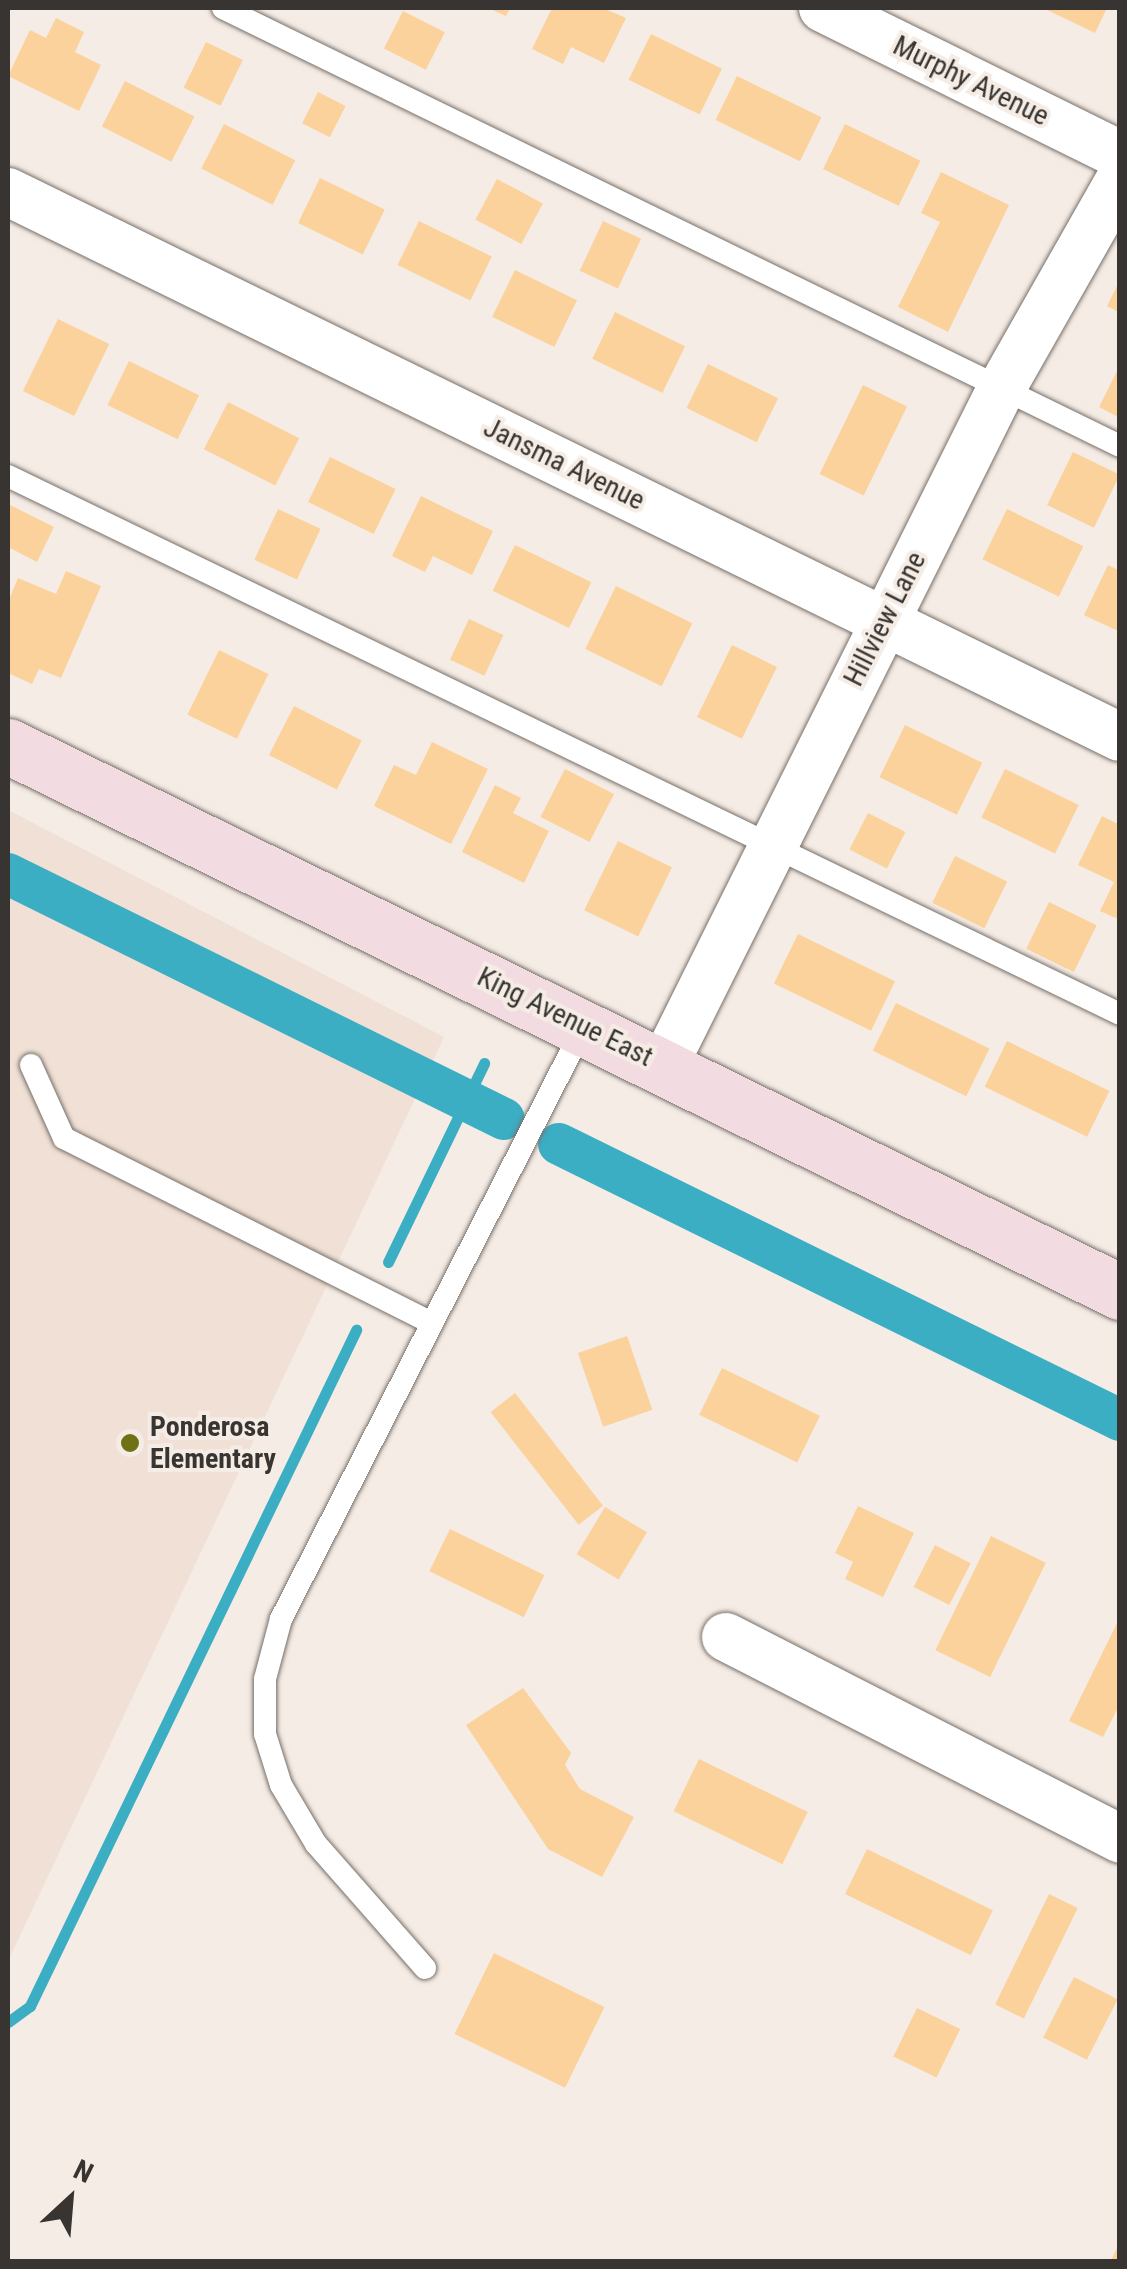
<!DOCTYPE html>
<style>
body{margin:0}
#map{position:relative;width:1127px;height:2269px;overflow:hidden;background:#f5ece5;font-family:"Roboto Condensed",sans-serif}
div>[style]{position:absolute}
.built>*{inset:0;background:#f0e0d5}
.stream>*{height:11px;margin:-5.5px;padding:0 5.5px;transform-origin:5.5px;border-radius:5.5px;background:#3baec4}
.canal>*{height:42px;margin:-21px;padding:0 21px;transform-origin:21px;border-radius:21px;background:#3baec4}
.building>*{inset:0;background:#fcd29c;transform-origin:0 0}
.roads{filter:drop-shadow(0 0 2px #776f69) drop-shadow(0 0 2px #776f69)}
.lane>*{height:22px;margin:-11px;padding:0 11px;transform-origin:11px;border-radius:11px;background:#fff}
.street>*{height:48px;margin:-24px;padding:0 24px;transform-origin:24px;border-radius:24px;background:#fff}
.secondary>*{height:55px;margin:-27.5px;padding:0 27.5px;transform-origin:27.5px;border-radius:27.5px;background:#f2dce1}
.dots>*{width:28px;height:28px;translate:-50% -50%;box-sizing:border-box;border:5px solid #f5ece5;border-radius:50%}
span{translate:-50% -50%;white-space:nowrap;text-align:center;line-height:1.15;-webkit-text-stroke:8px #f5ece5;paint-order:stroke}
.street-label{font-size:28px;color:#373431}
.poi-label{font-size:28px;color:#373431;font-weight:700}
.left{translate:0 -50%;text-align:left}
.frame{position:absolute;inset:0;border:10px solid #373431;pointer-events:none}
.north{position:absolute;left:20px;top:2149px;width:100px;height:100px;-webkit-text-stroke:8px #f5ece5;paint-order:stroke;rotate:26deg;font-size:28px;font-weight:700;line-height:40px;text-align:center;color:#373431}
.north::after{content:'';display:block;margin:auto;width:35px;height:45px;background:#373431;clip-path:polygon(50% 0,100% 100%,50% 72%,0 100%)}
</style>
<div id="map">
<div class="built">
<div style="clip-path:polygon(8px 810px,444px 1037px,8px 1961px)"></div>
</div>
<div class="stream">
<div style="left:388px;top:1262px;width:221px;rotate:-64.2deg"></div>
<div style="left:8px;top:2022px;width:27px;rotate:-36deg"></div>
<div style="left:30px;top:2006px;width:751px;rotate:-64.25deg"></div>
</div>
<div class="canal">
<div style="left:8px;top:874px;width:553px;rotate:26.29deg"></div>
<div style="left:559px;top:1144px;width:625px;rotate:26.2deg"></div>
</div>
<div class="building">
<div style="clip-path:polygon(488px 8px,510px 8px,506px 16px)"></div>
<div style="clip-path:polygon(552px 8px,603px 8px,626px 18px,604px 63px,571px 47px,563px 64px,532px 49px)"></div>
<div style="clip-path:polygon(1043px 8px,1107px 8px,1095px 33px)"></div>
<div style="left:403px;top:11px;width:47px;height:42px;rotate:27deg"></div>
<div style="clip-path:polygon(56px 18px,84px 32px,75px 52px,101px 65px,79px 111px,8px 76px,30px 30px,46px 38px)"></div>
<div style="left:651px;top:34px;width:79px;height:51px;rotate:26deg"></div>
<div style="left:206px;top:42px;width:41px;height:51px;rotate:26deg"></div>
<div style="left:737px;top:76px;width:94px;height:49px;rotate:26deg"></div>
<div style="left:125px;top:81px;width:78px;height:51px;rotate:27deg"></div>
<div style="left:318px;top:92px;width:31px;height:35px;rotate:27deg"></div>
<div style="left:224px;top:124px;width:80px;height:50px;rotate:27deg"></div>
<div style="left:845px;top:124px;width:84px;height:50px;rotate:26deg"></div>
<div style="clip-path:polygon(941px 172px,1009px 205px,948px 332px,898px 307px,940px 222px,921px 213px)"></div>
<div style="left:320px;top:178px;width:72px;height:50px;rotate:26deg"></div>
<div style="left:497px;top:179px;width:52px;height:46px;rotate:28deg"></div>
<div style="left:419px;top:221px;width:81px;height:49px;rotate:26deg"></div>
<div style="left:603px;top:221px;width:42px;height:55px;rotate:25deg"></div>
<div style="left:515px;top:270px;width:69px;height:52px;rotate:26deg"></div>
<div style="clip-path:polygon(1120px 280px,1120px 313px,1107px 306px)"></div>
<div style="left:615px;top:312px;width:78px;height:52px;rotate:26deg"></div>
<div style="left:58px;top:319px;width:57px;height:80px;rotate:26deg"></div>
<div style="left:129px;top:361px;width:78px;height:49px;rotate:26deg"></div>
<div style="left:708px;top:364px;width:78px;height:49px;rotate:26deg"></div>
<div style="clip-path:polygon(1120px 365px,1120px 418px,1099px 407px)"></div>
<div style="left:863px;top:385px;width:49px;height:99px;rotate:26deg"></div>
<div style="left:228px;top:402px;width:80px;height:53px;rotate:27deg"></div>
<div style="left:1073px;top:452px;width:52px;height:59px;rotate:26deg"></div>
<div style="left:330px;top:457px;width:73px;height:50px;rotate:26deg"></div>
<div style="clip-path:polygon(421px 496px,493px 531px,472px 575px,433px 556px,425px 572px,392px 556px)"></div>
<div style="clip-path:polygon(8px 504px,54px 527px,37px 562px,8px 547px)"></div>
<div style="left:278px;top:509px;width:47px;height:56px;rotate:25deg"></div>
<div style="left:1007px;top:509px;width:85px;height:56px;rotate:26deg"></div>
<div style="left:515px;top:545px;width:85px;height:51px;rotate:26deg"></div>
<div style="clip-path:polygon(1108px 565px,1120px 571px,1120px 632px,1084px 615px)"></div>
<div style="clip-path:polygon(66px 571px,101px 586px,61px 678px,39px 669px,32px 684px,8px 673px,8px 602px,18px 578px,56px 594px)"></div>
<div style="left:616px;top:586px;width:85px;height:70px;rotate:26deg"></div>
<div style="left:469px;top:619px;width:38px;height:45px;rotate:25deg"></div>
<div style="left:732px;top:645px;width:50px;height:80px;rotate:26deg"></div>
<div style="left:219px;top:650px;width:55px;height:72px;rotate:26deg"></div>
<div style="left:294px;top:706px;width:76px;height:55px;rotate:27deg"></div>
<div style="left:905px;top:725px;width:86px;height:58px;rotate:26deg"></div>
<div style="clip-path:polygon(432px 742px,488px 769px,451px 844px,374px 806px,394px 765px,416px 775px)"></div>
<div style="left:565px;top:769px;width:55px;height:54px;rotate:27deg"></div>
<div style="left:1005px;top:769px;width:82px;height:54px;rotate:26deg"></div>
<div style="clip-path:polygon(495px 785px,521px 798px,513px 813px,549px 831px,524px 883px,462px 852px)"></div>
<div style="left:868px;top:813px;width:42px;height:41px;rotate:27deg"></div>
<div style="clip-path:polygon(1102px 816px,1120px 825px,1120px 920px,1100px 911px,1114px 882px,1078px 865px)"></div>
<div style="left:618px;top:841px;width:60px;height:77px;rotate:26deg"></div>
<div style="left:955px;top:856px;width:58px;height:52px;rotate:26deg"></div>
<div style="left:1049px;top:902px;width:53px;height:52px;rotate:26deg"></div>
<div style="left:798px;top:934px;width:108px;height:55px;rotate:26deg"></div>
<div style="left:896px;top:1003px;width:104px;height:53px;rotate:26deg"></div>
<div style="left:1007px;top:1041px;width:114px;height:51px;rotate:26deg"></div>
<div style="left:627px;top:1336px;width:78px;height:52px;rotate:71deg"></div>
<div style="left:722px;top:1368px;width:109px;height:52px;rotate:26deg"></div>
<div style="left:515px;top:1393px;width:143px;height:31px;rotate:52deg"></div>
<div style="clip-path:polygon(858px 1506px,914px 1533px,883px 1597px,845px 1579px,853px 1562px,835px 1553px)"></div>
<div style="left:605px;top:1507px;width:49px;height:55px;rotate:31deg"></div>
<div style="left:450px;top:1529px;width:105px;height:47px;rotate:26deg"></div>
<div style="left:991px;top:1536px;width:61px;height:127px;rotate:26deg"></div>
<div style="left:935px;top:1545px;width:40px;height:47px;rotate:27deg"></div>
<div style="clip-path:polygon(1120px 1617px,1120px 1704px,1103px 1737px,1069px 1721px)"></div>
<div style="clip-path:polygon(523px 1688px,571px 1753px,565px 1765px,580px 1789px,634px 1817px,602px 1877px,548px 1849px,466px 1725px)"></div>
<div style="left:699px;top:1759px;width:121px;height:58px;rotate:26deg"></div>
<div style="left:867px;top:1849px;width:140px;height:50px;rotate:26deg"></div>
<div style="left:1049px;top:1894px;width:32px;height:123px;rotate:26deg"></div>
<div style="left:494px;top:1953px;width:123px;height:90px;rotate:26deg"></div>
<div style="left:1074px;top:1977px;width:49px;height:68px;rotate:27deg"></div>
<div style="left:917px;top:2008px;width:48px;height:54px;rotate:26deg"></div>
<div style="clip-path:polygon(1120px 2242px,1120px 2262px,1110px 2262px)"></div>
</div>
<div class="roads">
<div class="lane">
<div style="left:223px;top:8px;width:998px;rotate:26.03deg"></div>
<div style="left:8px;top:476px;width:1235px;rotate:25.82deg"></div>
<div style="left:31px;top:1065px;width:80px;rotate:65.7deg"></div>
<div style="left:64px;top:1138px;width:412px;rotate:26.7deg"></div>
<div style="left:425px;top:1968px;width:165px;rotate:-131.3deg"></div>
<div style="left:316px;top:1844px;width:69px;rotate:-120.7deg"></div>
<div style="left:281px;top:1785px;width:53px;rotate:-107.4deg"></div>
<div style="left:265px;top:1734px;width:55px;rotate:-90deg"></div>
<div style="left:265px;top:1679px;width:62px;rotate:-75.1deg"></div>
<div style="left:281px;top:1619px;width:666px;rotate:-62.93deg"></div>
</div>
<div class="street">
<div style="left:823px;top:8px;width:331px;rotate:26.3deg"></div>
<div style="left:8px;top:192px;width:1238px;rotate:26.11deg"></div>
<div style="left:664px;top:1065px;width:753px;rotate:-63.5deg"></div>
<div style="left:1000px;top:391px;width:243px;rotate:-60.4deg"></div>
<div style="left:726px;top:1637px;width:443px;rotate:27.1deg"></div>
</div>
<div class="secondary">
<div style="left:8px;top:746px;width:1239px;rotate:26.15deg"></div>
</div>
</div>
<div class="dots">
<div style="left:130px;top:1443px;background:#707115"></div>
</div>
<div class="street-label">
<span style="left:971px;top:81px;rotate:26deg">Murphy Avenue</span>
<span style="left:564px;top:464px;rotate:26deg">Jansma Avenue</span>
<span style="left:885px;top:619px;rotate:-63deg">Hillview Lane</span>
<span style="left:565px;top:1017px;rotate:26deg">King Avenue East</span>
</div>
<div class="poi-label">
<span class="left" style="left:150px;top:1443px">Ponderosa<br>Elementary</span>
</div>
<div class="frame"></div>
<div class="north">N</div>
</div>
